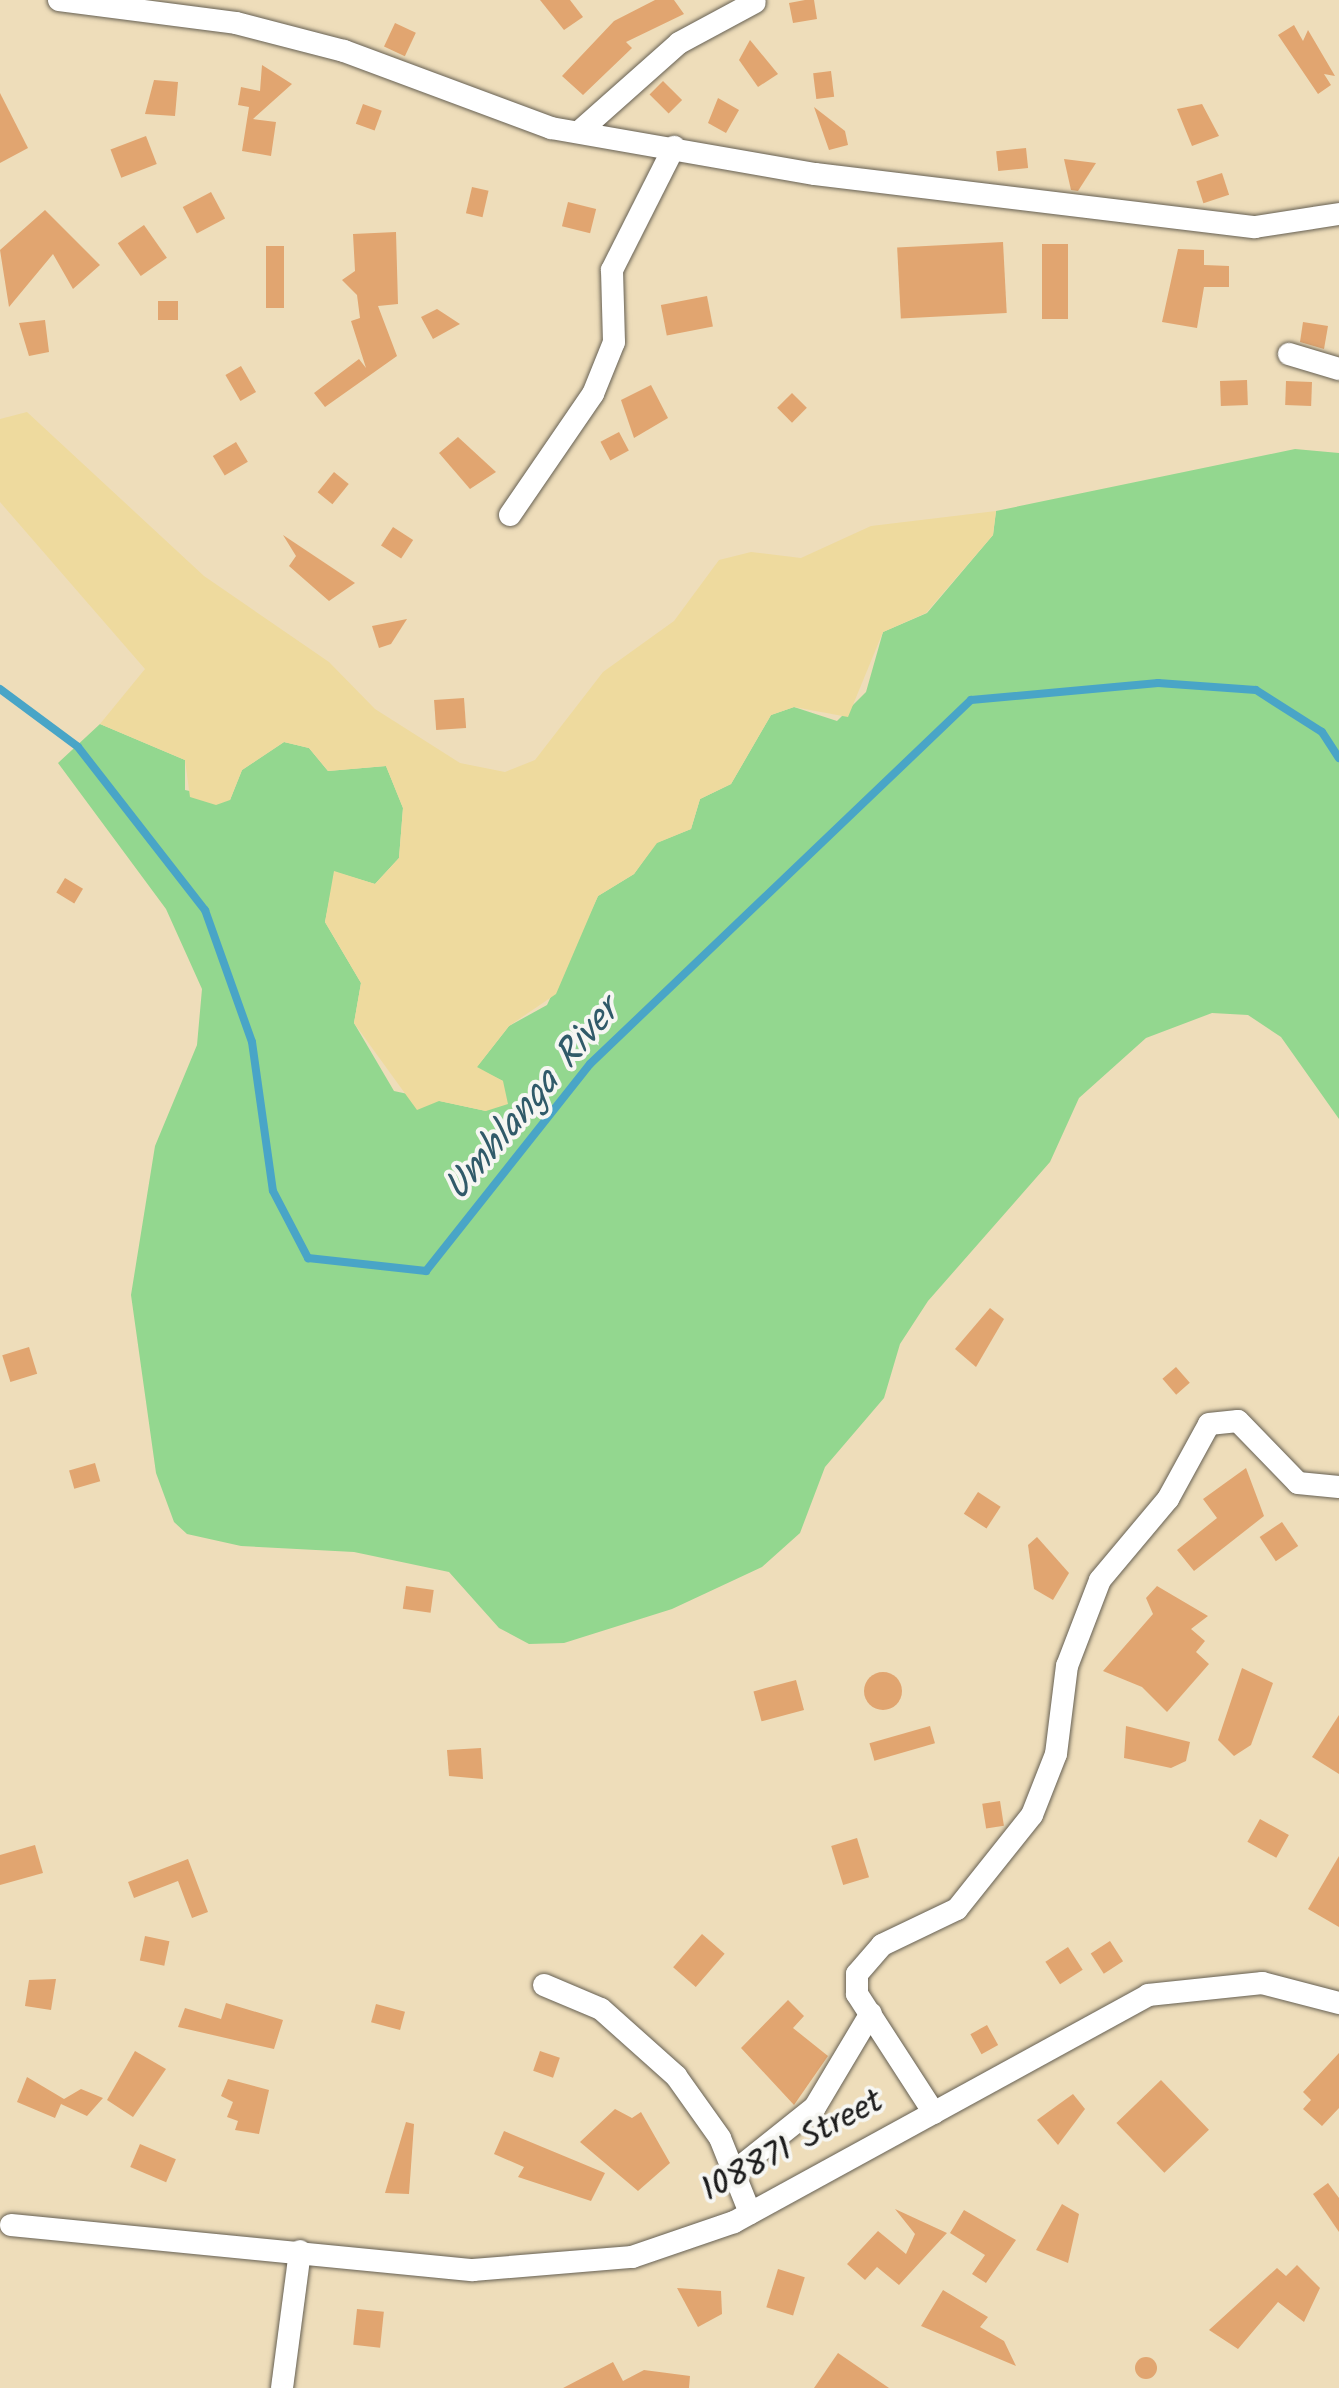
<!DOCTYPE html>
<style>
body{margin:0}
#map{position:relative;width:1339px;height:2388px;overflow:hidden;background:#eeddba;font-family:Kalam,sans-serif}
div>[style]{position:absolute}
.green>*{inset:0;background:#93d78f}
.sand>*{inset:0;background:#eeda9e}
.stream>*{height:8px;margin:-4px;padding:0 4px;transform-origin:4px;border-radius:4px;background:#49a5c7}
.building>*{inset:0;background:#e1a570;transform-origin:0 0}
.round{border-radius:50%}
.roads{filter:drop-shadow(0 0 2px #666053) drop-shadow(0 0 2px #666053)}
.minor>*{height:22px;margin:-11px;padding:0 11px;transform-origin:11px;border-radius:11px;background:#fff}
span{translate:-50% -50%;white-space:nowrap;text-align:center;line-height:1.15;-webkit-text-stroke:8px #f6f6f2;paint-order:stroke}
.street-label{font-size:35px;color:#1c1c1c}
.water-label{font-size:38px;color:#305a69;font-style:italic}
</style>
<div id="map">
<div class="green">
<div style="clip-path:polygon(1295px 449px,1339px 453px,1339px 1119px,1281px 1037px,1248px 1015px,1212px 1013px,1146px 1038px,1079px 1098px,1050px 1162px,928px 1301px,900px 1344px,884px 1398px,825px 1467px,800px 1533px,762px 1567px,672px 1609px,564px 1643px,529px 1644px,499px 1628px,449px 1572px,354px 1552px,241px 1546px,187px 1534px,174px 1522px,156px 1473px,131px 1295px,155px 1146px,197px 1045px,202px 989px,166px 909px,58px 763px,100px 724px,185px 760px,185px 790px,230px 800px,242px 770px,284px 742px,309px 748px,328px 771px,386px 766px,403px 808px,399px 858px,375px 884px,335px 872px,325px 922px,361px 983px,354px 1023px,394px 1091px,486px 1111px,503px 1081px,476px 1068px,509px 1026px,547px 1005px,598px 896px,634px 874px,656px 843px,691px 829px,700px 799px,731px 784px,771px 715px,794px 707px,837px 721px,866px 692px,883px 632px,927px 613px,993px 535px,996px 511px)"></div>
</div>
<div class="sand">
<div style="clip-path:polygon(27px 412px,204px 576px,329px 662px,375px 709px,460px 763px,505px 772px,535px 760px,603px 672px,674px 621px,719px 560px,751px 552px,801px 558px,871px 526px,996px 511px,993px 535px,926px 613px,883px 632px,848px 717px,794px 707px,771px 715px,731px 784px,700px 799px,691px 829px,657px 843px,634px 874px,598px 896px,556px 994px,509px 1026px,477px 1067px,503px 1081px,508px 1104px,486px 1111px,439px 1101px,417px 1110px,354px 1023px,361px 983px,325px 922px,334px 871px,375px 884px,399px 858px,403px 808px,386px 766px,328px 771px,309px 748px,284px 742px,242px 770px,230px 800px,216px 805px,190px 797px,185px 760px,100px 724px,145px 669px,0 502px,0 419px)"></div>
</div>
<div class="stream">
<div style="left:0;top:689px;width:97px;rotate:36.6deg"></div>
<div style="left:78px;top:747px;width:207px;rotate:52.1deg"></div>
<div style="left:205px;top:910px;width:140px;rotate:70.4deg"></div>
<div style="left:252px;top:1042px;width:150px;rotate:82deg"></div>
<div style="left:273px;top:1191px;width:76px;rotate:62.4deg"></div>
<div style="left:308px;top:1258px;width:119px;rotate:6.3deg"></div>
<div style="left:426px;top:1271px;width:264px;rotate:-51.6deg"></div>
<div style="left:590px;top:1064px;width:527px;rotate:-43.69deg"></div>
<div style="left:971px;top:700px;width:188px;rotate:-5.2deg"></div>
<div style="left:1158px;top:683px;width:98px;rotate:4.1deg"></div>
<div style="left:1256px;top:690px;width:78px;rotate:32.5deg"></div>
<div style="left:1322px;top:732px;width:31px;rotate:57deg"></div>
</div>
<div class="building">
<div style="clip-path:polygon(540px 0,570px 0,583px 17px,564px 30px)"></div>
<div style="clip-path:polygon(655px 0,674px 0,684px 14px,626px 42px,632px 48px,583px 95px,562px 76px,614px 21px)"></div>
<div style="clip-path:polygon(805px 0,814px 0,817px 19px,793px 23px,789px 3px)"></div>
<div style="left:395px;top:23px;width:23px;height:26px;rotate:25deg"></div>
<div style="clip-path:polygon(1294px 25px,1303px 41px,1308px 30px,1335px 76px,1324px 74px,1331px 85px,1318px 94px,1278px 35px)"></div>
<div style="clip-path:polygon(750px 40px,778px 74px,758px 87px,739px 60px)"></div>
<div style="clip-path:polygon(262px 65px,292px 84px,253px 119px,276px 122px,271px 156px,242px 151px,249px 107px,238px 105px,241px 87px,260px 91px)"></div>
<div style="left:831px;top:71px;width:26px;height:18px;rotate:83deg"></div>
<div style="clip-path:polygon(154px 80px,178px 82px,175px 116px,145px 114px)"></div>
<div style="left:663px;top:81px;width:27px;height:19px;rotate:45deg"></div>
<div style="clip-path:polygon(0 93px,28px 148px,0 163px)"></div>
<div style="clip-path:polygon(718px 98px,739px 110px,726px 133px,708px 123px)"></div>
<div style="left:363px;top:104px;width:20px;height:21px;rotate:20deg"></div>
<div style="clip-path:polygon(1202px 104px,1219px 136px,1192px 146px,1177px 109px)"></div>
<div style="clip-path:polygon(814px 107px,845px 131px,848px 145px,829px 150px)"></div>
<div style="left:146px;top:136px;width:30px;height:38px;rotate:69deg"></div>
<div style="left:1026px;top:148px;width:20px;height:30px;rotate:84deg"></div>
<div style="clip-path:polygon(1064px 159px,1096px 163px,1078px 191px,1071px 190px)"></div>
<div style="left:1222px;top:173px;width:23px;height:27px;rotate:72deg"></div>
<div style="left:472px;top:187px;width:17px;height:27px;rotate:13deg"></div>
<div style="left:211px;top:192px;width:30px;height:32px;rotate:62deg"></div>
<div style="left:568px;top:202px;width:29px;height:25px;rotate:14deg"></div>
<div style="clip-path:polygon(45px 210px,100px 265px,73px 289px,53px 254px,9px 307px,0 250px)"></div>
<div style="left:144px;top:225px;width:40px;height:32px;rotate:55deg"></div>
<div style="clip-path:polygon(396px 232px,398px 304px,378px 306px,397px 356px,325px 407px,314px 393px,359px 359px,366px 368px,351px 321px,360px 318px,357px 295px,342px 280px,355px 271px,353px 234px)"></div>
<div style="left:1003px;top:242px;width:71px;height:106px;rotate:87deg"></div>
<div style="left:1042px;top:244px;width:26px;height:75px"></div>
<div style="left:266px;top:246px;width:18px;height:62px"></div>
<div style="clip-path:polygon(1178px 249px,1204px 250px,1204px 265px,1229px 266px,1229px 287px,1204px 287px,1197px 328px,1162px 322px)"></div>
<div style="left:707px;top:296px;width:31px;height:47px;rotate:79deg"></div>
<div style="left:158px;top:301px;width:20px;height:19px"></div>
<div style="clip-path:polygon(437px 309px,460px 324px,433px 339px,421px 317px)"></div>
<div style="clip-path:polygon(45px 320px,49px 352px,29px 356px,19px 323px)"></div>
<div style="clip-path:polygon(1303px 322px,1328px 326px,1324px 349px,1300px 342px)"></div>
<div style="left:241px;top:366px;width:30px;height:18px;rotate:60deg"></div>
<div style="left:1247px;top:380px;width:25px;height:27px;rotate:88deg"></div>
<div style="left:1286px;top:381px;width:26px;height:24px;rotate:2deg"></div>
<div style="clip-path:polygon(651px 385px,668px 418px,634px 438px,621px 400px)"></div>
<div style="left:792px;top:393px;width:21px;height:21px;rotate:45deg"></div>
<div style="left:619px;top:432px;width:21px;height:21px;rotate:62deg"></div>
<div style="clip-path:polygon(458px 437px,496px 472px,470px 489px,439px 453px)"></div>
<div style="left:236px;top:442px;width:23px;height:27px;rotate:59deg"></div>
<div style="left:334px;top:472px;width:19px;height:26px;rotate:39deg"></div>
<div style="left:393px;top:527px;width:24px;height:22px;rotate:33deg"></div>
<div style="clip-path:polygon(283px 535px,355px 583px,329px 601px,289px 566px,296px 556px)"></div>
<div style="clip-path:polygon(407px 619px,391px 644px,379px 648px,372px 626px)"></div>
<div style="left:464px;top:698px;width:30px;height:30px;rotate:86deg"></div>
<div style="left:65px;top:878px;width:21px;height:17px;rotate:31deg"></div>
<div style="clip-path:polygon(990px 1308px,1004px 1319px,976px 1367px,955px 1349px)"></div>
<div style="left:29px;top:1347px;width:28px;height:28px;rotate:73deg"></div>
<div style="left:1176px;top:1367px;width:21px;height:18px;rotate:49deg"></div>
<div style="left:95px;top:1463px;width:19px;height:27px;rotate:74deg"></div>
<div style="clip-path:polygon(1246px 1468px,1264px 1516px,1194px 1571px,1177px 1550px,1217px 1518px,1203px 1499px)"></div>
<div style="left:978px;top:1492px;width:27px;height:26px;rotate:33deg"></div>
<div style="left:1282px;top:1522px;width:29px;height:27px;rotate:56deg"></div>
<div style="clip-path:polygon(1037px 1537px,1069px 1573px,1053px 1600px,1034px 1589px,1028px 1545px)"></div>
<div style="left:406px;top:1586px;width:28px;height:23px;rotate:8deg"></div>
<div style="clip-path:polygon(1157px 1586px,1208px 1616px,1191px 1629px,1205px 1641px,1196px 1652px,1209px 1664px,1167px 1712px,1142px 1687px,1103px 1671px,1153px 1614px,1146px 1598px)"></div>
<div style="clip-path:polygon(1242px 1668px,1273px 1683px,1251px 1745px,1234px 1756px,1218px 1740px)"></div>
<div class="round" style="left:864px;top:1672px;width:38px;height:38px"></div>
<div style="left:796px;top:1680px;width:31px;height:44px;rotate:75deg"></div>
<div style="clip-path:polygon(1339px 1715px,1339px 1774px,1312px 1757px)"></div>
<div style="left:930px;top:1726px;width:18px;height:63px;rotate:74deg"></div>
<div style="clip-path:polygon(1126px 1726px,1190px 1742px,1186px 1761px,1171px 1768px,1124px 1758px)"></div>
<div style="clip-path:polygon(481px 1748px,483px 1779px,449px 1776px,447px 1750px)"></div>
<div style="left:1000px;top:1801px;width:25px;height:18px;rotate:81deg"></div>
<div style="left:1260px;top:1819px;width:33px;height:26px;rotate:29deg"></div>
<div style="left:857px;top:1838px;width:41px;height:27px;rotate:73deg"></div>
<div style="clip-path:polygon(35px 1845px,43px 1873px,0 1885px,0 1855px)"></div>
<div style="clip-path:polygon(1339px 1856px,1339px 1927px,1308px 1909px)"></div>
<div style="clip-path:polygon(188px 1859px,208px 1912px,192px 1918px,178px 1881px,134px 1898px,128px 1882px)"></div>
<div style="left:702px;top:1934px;width:30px;height:44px;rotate:41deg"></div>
<div style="left:145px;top:1936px;width:25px;height:25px;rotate:12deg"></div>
<div style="left:1110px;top:1941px;width:24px;height:23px;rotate:57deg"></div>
<div style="left:1068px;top:1947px;width:27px;height:27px;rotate:57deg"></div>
<div style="clip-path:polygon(56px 1979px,51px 2010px,25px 2006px,29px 1980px)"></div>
<div style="clip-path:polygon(788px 2000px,804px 2016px,793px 2028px,828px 2056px,794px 2105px,741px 2048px)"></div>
<div style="clip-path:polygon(226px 2003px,283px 2020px,274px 2049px,178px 2027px,185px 2008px,221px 2019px)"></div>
<div style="left:376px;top:2004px;width:30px;height:19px;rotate:15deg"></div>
<div style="left:987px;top:2025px;width:23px;height:19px;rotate:61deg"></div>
<div style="clip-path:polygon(135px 2051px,166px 2069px,133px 2117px,107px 2100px)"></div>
<div style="left:540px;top:2051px;width:21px;height:21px;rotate:19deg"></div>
<div style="clip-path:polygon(1339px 2053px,1339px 2108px,1322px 2126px,1303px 2109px,1311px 2100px,1303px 2092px)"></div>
<div style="clip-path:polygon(27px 2077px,64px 2099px,81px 2089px,103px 2098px,87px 2116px,61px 2104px,55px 2118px,17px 2102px)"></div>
<div style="clip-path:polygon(228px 2079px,269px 2090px,259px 2134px,235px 2130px,238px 2121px,227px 2117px,233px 2102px,221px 2096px)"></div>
<div style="left:1161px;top:2080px;width:69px;height:62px;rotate:46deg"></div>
<div style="clip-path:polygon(1073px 2094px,1085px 2109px,1058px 2145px,1037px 2120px)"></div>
<div style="clip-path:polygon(615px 2109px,632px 2118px,641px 2112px,670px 2163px,638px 2191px,580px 2142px)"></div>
<div style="clip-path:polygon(406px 2122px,414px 2124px,409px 2194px,385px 2193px)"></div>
<div style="clip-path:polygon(504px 2131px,605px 2173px,591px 2201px,518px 2177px,524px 2167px,494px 2154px)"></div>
<div style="left:140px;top:2144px;width:39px;height:25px;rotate:23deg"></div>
<div style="clip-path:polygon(1328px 2183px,1339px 2198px,1339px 2232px,1313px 2194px)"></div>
<div style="clip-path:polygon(1062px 2204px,1079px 2214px,1068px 2263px,1036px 2250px)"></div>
<div style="clip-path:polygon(895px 2209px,947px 2233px,899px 2285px,877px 2267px,865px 2280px,847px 2264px,878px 2231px,906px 2254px,915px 2234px)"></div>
<div style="clip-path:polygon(964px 2210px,1016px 2240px,986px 2283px,972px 2274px,985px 2255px,950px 2233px)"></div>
<div style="clip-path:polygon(1297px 2265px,1320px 2288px,1304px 2322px,1278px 2302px,1238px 2349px,1209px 2330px,1277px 2268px,1286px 2276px)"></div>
<div style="left:778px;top:2269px;width:28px;height:40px;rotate:17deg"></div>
<div style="clip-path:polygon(677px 2288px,721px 2291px,722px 2314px,698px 2327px)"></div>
<div style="clip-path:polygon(943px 2290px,988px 2317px,980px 2327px,1004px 2341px,1016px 2366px,921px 2326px)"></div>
<div style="left:357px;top:2309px;width:27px;height:36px;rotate:6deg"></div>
<div style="clip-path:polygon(838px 2353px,889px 2388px,814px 2388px)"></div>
<div class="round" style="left:1135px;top:2357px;width:22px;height:22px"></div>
<div style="clip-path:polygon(613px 2362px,623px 2381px,644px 2370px,690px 2376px,689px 2388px,563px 2388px)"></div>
</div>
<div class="roads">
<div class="minor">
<div style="left:59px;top:0;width:178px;rotate:7.4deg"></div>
<div style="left:236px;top:23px;width:112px;rotate:14.5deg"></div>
<div style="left:344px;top:51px;width:221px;rotate:20.4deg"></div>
<div style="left:551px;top:128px;width:268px;rotate:9.9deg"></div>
<div style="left:815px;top:174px;width:443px;rotate:6.9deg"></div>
<div style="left:1255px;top:227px;width:85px;rotate:-8.8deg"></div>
<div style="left:580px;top:131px;width:132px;rotate:-41.6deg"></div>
<div style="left:679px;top:43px;width:86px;rotate:-28.3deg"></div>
<div style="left:1289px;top:354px;width:52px;rotate:16.7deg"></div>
<div style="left:510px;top:515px;width:147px;rotate:-55.6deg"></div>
<div style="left:593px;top:394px;width:56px;rotate:-68deg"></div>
<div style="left:614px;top:342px;width:72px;rotate:-91.6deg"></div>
<div style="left:612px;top:270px;width:138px;rotate:-63.2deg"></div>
<div style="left:544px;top:1985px;width:62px;rotate:22.8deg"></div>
<div style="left:601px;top:2009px;width:101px;rotate:41.8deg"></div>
<div style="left:676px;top:2076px;width:76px;rotate:54.6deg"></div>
<div style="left:720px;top:2138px;width:81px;rotate:68.2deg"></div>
<div style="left:934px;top:2113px;width:142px;rotate:-122.9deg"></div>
<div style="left:857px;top:1994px;width:20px;rotate:-90deg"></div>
<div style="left:857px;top:1974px;width:38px;rotate:-49deg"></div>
<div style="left:882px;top:1945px;width:83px;rotate:-25.6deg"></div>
<div style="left:957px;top:1909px;width:120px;rotate:-51.4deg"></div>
<div style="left:1032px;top:1815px;width:66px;rotate:-68.5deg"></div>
<div style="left:1056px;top:1754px;width:89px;rotate:-82.9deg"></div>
<div style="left:1067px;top:1666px;width:92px;rotate:-69deg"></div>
<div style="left:1100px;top:1580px;width:106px;rotate:-50deg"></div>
<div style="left:1168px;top:1499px;width:85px;rotate:-61.3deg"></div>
<div style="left:1209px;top:1424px;width:29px;rotate:-6deg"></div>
<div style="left:1238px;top:1421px;width:86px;rotate:45.9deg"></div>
<div style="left:1298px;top:1483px;width:41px;rotate:5.6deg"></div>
<div style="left:736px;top:2170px;width:101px;rotate:-38.6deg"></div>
<div style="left:815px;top:2107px;width:109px;rotate:-59.2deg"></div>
<div style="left:11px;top:2225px;width:464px;rotate:5.6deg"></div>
<div style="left:473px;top:2270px;width:160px;rotate:-4.7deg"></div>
<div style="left:632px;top:2257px;width:108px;rotate:-18.9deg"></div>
<div style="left:734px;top:2222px;width:472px;rotate:-28.7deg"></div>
<div style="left:1148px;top:1995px;width:115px;rotate:-6deg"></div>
<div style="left:1262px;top:1983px;width:80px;rotate:14.6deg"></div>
<div style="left:282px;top:2388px;width:138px;rotate:-82.5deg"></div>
</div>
</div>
<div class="street-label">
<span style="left:793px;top:2147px;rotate:-28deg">108871 Street</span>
</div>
<div class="water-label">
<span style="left:533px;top:1101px;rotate:-50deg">Umhlanga River</span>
</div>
</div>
